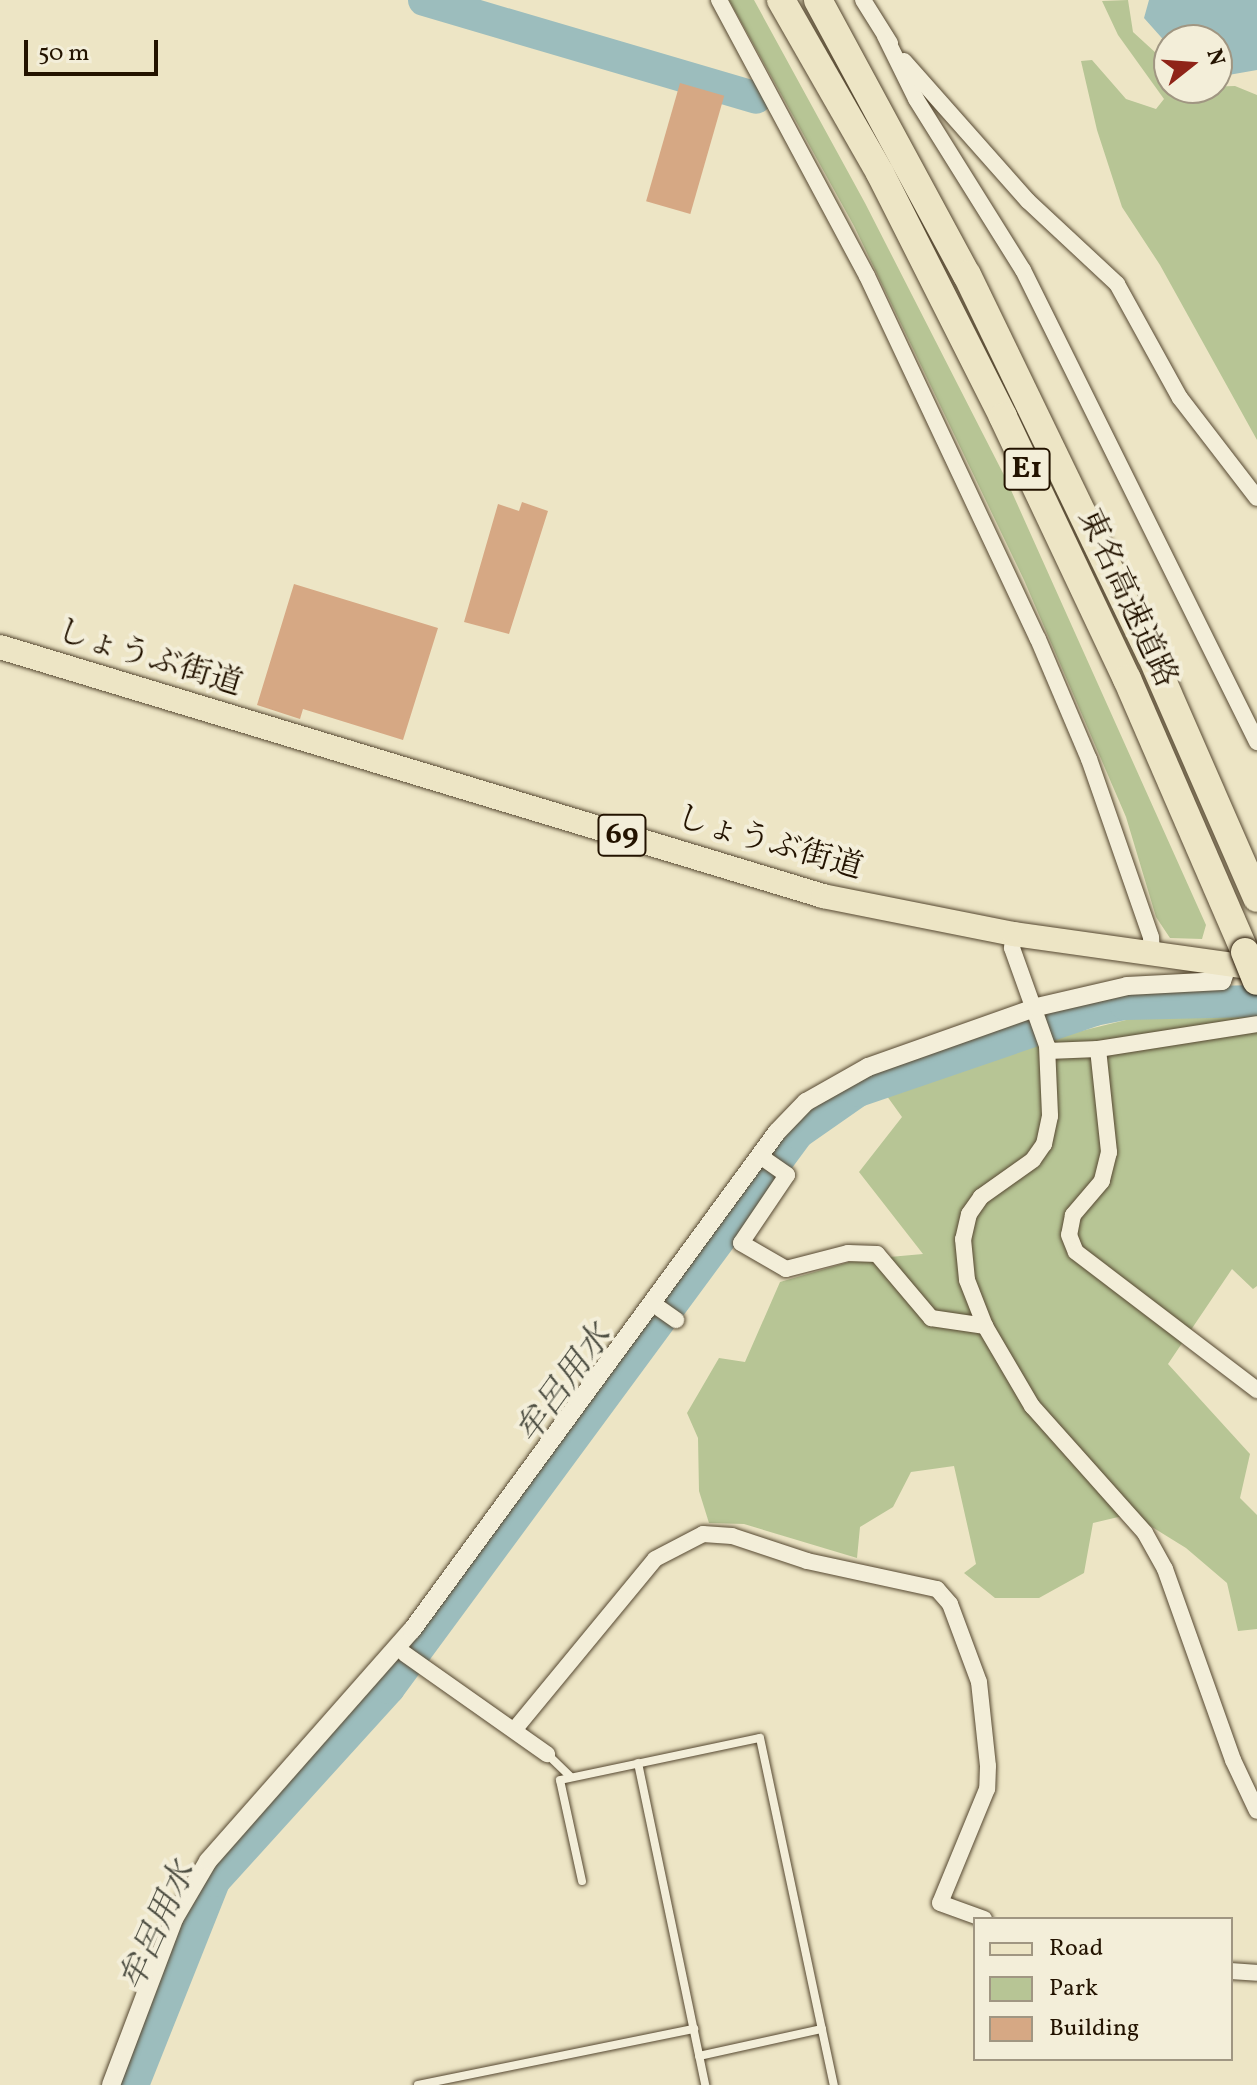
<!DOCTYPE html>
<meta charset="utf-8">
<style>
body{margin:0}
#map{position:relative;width:1257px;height:2085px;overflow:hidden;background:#ede5c5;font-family:Vollkorn,"Noto Serif JP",serif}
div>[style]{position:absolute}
.green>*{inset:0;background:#b7c595}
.water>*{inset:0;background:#9cbdbd}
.river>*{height:32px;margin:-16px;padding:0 16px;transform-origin:16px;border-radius:16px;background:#9cbdbd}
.building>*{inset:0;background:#d6a884;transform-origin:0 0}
.roads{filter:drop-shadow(0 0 2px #564831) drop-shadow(0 0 2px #564831)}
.service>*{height:8px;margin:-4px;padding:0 4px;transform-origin:4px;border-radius:4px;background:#f3eed9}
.minor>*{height:16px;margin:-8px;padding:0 8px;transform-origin:8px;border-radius:8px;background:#f3eed9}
.tertiary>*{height:18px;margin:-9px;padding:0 9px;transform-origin:9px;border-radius:9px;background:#f3eed9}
.primary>*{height:24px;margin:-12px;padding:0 12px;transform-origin:12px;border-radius:12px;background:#ede5c5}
.motorway>*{height:28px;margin:-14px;padding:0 14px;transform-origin:14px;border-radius:14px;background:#ede5c5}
.bridges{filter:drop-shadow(0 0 2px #231300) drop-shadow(0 0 2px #231300)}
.motorway-bridge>*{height:28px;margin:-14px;padding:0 14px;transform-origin:14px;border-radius:14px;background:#ede5c5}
span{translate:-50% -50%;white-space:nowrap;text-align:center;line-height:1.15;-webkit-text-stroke:8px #f3eed9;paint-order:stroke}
.shield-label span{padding:2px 6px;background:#f3eed9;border:2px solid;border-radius:6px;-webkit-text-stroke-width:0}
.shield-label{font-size:30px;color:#231300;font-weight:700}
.street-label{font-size:32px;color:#231300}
.water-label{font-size:34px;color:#4d4e42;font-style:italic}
.legend{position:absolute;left:973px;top:1917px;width:260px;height:144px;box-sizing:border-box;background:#f3eed9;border:2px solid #a09682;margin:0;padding:10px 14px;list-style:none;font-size:24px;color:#231300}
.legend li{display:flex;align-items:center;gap:16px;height:40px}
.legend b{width:40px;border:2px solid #a09682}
.north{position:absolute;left:1153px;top:24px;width:80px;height:80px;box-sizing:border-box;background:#f3eed9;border:2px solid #a09682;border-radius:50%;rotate:73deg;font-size:22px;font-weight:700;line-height:32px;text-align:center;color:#231300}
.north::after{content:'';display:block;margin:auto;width:28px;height:36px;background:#8f2418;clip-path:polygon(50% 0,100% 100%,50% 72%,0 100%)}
.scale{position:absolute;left:24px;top:40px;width:134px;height:36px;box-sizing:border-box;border:4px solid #231300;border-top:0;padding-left:10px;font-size:24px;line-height:28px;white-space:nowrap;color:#231300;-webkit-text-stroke:6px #f3eed9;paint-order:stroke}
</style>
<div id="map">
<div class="green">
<div style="clip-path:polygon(729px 0,754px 0,865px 203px,1006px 479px,1206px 925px,1202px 939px,1170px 938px,1156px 917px,1126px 817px,1024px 580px,854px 226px)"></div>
<div style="clip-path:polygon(1128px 0,1133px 32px,1169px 65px,1169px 88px,1235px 86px,1257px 95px,1257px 440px,1160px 265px,1122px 207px,1097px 130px,1081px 61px,1092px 60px,1126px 99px,1156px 109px,1164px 99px,1118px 35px,1102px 1px)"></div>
<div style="clip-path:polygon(1171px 1009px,1249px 1015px,1257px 1032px,1257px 1286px,1253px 1289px,1232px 1269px,1168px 1364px,1250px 1454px,1240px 1498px,1257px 1515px,1257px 1629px,1238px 1631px,1227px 1583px,1186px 1548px,1131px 1514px,1093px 1523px,1084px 1573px,1039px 1598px,995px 1598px,964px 1573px,976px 1564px,954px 1466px,911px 1472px,893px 1507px,860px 1527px,857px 1558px,744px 1524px,709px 1523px,699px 1491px,698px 1438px,687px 1413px,719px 1358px,745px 1362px,780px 1282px,856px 1260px,923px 1254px,859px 1172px,902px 1117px,884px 1092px,1036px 1042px)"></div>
</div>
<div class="water">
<div style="clip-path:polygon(1149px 0,1257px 0,1257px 70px,1217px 77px,1217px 40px,1169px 40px,1169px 46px,1144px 18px)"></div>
</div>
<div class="river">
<div style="left:424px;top:0;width:346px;rotate:16.4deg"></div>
<div style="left:133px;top:2085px;width:219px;rotate:-68.3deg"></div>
<div style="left:214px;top:1881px;width:261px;rotate:-47.8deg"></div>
<div style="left:389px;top:1688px;width:689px;rotate:-53.61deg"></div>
<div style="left:798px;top:1133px;width:73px;rotate:-35deg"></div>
<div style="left:858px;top:1091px;width:250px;rotate:-18.9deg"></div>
<div style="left:1094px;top:1010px;width:32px;rotate:-11deg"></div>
<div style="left:1125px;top:1004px;width:132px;rotate:-1.3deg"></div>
</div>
<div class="building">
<div style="left:680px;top:83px;width:46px;height:123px;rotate:16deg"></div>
<div style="clip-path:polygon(522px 502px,548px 511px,509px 634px,464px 622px,498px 504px,519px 511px)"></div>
<div style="clip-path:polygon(294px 584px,438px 628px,403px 740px,303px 709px,300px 719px,257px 705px)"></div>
</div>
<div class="roads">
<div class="service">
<div style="left:547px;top:1754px;width:33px;rotate:44deg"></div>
<div style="left:638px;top:1763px;width:329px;rotate:78.2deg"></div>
<div style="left:582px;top:1881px;width:103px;rotate:-102.3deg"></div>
<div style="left:560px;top:1780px;width:204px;rotate:-11.9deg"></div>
<div style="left:760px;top:1738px;width:355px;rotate:78deg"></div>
<div style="left:699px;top:2056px;width:126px;rotate:-12.4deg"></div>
<div style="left:418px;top:2085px;width:282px;rotate:-11.5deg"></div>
</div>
<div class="minor">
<div style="left:719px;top:0;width:313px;rotate:61.8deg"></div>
<div style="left:867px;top:276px;width:401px;rotate:64.8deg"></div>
<div style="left:1038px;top:639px;width:130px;rotate:67deg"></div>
<div style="left:1089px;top:759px;width:188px;rotate:70.8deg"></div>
<div style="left:1151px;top:937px;width:17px;rotate:87deg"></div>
<div style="left:863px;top:0;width:51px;rotate:57.9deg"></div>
<div style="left:885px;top:36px;width:70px;rotate:63.8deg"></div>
<div style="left:916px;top:99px;width:202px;rotate:58deg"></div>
<div style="left:1023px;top:270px;width:527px;rotate:63.63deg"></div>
<div style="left:904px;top:61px;width:187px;rotate:48.5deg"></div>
<div style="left:1028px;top:201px;width:122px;rotate:43deg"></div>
<div style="left:1117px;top:284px;width:130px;rotate:61.1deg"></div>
<div style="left:1180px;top:398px;width:126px;rotate:52.4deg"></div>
<div style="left:1014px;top:934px;width:14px;rotate:98deg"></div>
<div style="left:1012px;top:948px;width:104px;rotate:70.3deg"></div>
<div style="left:1047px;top:1046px;width:70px;rotate:87.5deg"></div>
<div style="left:1050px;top:1116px;width:29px;rotate:102deg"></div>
<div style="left:1044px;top:1144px;width:19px;rotate:125deg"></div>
<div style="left:1033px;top:1160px;width:64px;rotate:144.6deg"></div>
<div style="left:981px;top:1197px;width:21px;rotate:125deg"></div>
<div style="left:969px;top:1214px;width:26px;rotate:103deg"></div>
<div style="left:963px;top:1239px;width:41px;rotate:84.4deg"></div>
<div style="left:967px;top:1280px;width:49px;rotate:68.6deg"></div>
<div style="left:985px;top:1326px;width:93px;rotate:59.6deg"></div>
<div style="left:1032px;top:1406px;width:170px;rotate:48.3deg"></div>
<div style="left:1145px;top:1533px;width:41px;rotate:60.9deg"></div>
<div style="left:1165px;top:1569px;width:203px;rotate:70.4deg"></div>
<div style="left:1233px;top:1760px;width:56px;rotate:64.8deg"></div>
<div style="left:1098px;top:1049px;width:104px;rotate:83.9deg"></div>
<div style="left:1109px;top:1152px;width:30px;rotate:104deg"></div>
<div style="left:1102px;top:1181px;width:45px;rotate:130.5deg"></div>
<div style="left:1073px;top:1215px;width:20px;rotate:101deg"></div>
<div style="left:1069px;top:1235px;width:18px;rotate:68deg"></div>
<div style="left:1076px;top:1252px;width:228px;rotate:37.3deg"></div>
<div style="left:1048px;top:1051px;width:50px;rotate:-2.3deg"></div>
<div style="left:1098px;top:1049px;width:161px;rotate:-8.9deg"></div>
<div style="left:760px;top:1156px;width:33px;rotate:35deg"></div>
<div style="left:787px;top:1175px;width:82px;rotate:124.1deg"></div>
<div style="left:741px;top:1243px;width:52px;rotate:30deg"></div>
<div style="left:786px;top:1269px;width:64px;rotate:-14.5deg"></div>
<div style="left:848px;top:1253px;width:29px;rotate:2deg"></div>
<div style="left:877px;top:1254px;width:84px;rotate:49.8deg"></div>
<div style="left:931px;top:1318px;width:55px;rotate:8.4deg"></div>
<div style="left:659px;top:1308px;width:21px;rotate:35deg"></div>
<div style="left:405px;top:1654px;width:174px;rotate:35.2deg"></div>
<div style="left:515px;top:1729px;width:220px;rotate:-50.5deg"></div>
<div style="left:655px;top:1559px;width:54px;rotate:-27.5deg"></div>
<div style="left:703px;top:1534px;width:29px;rotate:4deg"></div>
<div style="left:732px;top:1536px;width:79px;rotate:18.4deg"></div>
<div style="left:807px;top:1561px;width:133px;rotate:12.2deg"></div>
<div style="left:937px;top:1589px;width:20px;rotate:49deg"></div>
<div style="left:950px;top:1604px;width:83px;rotate:69.6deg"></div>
<div style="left:979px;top:1682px;width:84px;rotate:83.9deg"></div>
<div style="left:988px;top:1766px;width:23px;rotate:92deg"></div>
<div style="left:987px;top:1789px;width:123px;rotate:112.4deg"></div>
<div style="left:940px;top:1903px;width:47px;rotate:20deg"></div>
<div style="left:1231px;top:1971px;width:26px;rotate:4deg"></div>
</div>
<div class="tertiary">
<div style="left:111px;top:2085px;width:178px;rotate:-69.2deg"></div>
<div style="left:174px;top:1919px;width:67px;rotate:-59.6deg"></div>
<div style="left:208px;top:1861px;width:308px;rotate:-48.6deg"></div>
<div style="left:412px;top:1630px;width:617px;rotate:-53.76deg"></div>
<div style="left:777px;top:1132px;width:42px;rotate:-46deg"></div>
<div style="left:806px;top:1102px;width:71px;rotate:-29.4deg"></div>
<div style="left:868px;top:1067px;width:179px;rotate:-19.5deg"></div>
<div style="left:1037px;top:1007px;width:92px;rotate:-13.1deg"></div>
<div style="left:1127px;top:986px;width:95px;rotate:-3deg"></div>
<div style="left:1222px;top:981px;width:18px;rotate:-71deg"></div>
</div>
<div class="primary">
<div style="left:0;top:647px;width:860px;rotate:16.83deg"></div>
<div style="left:823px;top:896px;width:195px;rotate:11.3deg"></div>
<div style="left:1014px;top:934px;width:245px;rotate:8deg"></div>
</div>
<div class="motorway">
<div style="left:781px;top:0;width:199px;rotate:60.2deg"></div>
<div style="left:880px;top:173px;width:273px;rotate:63.2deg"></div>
<div style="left:1003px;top:417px;width:290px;rotate:64.7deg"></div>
<div style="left:1127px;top:679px;width:297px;rotate:66.6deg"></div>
<div style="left:818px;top:0;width:313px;rotate:61.6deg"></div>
<div style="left:967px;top:275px;width:422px;rotate:64.2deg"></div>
<div style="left:1151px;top:655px;width:265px;rotate:66.4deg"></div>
</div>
</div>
<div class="bridges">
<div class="motorway-bridge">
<div style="left:1245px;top:952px;width:31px;rotate:68deg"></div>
</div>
</div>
<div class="shield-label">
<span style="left:1027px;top:469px">E1</span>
<span style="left:622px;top:835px">69</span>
</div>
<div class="street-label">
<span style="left:1126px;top:599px;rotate:65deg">東名高速道路</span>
<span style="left:149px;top:659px;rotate:17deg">しょうぶ街道</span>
<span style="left:769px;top:844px;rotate:16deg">しょうぶ街道</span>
</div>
<div class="water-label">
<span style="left:565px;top:1385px;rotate:-54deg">牟呂用水</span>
<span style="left:159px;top:1927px;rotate:-66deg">牟呂用水</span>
</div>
<ul class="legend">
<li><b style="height:10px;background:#ede5c5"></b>Road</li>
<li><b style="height:22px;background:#b7c595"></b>Park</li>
<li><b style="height:22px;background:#d6a884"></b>Building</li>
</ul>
<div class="north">N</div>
<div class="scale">50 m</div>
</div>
